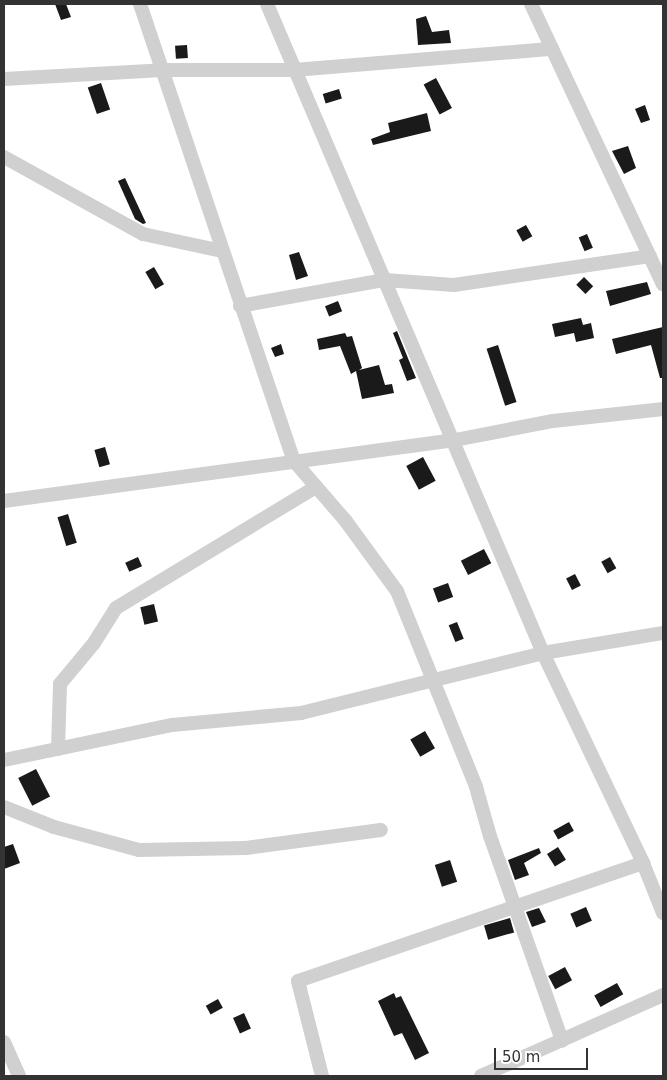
<!DOCTYPE html>
<style>
body{margin:0}
#map{position:relative;width:667px;height:1080px;overflow:hidden;background:#fff;font-family:"DejaVu Sans",sans-serif}
div>[style]{position:absolute}
.building>*{inset:0;background:#1a1a1a;transform-origin:0 0}
.minor>*{height:14px;margin:-7px;padding:0 7px;transform-origin:7px;border-radius:7px;background:#d0d0d0}
span{translate:-50% -50%;white-space:nowrap;text-align:center;line-height:1.15;-webkit-text-stroke:5px #fff;paint-order:stroke}
.frame{position:absolute;inset:0;border:5px solid #333;pointer-events:none}
.scale{position:absolute;left:494px;top:1048px;width:94px;height:22px;box-sizing:border-box;border:2px solid #333;border-top:0;padding-left:6px;font-size:15px;line-height:18px;white-space:nowrap;color:#333;-webkit-text-stroke:4px #fff;paint-order:stroke}
</style>
<div id="map">
<div class="building">
<div style="clip-path:polygon(55px 4px,66px 4px,71px 17px,61px 20px)"></div>
<div style="clip-path:polygon(426px 16px,432px 32px,449px 30px,451px 43px,418px 45px,416px 19px)"></div>
<div style="left:187px;top:45px;width:13px;height:12px;rotate:86deg"></div>
<div style="left:436px;top:78px;width:34px;height:14px;rotate:62deg"></div>
<div style="left:101px;top:83px;width:28px;height:14px;rotate:71deg"></div>
<div style="left:339px;top:89px;width:10px;height:17px;rotate:73deg"></div>
<div style="clip-path:polygon(645px 105px,650px 120px,641px 123px,635px 109px)"></div>
<div style="clip-path:polygon(427px 113px,431px 131px,373px 145px,371px 139px,390px 132px,388px 123px)"></div>
<div style="clip-path:polygon(628px 146px,636px 168px,624px 174px,612px 151px)"></div>
<div style="clip-path:polygon(125px 178px,146px 223px,143px 224px,135px 219px,118px 181px)"></div>
<div style="left:526px;top:225px;width:13px;height:11px;rotate:61deg"></div>
<div style="left:587px;top:234px;width:15px;height:9px;rotate:67deg"></div>
<div style="clip-path:polygon(299px 252px,308px 276px,296px 280px,289px 255px)"></div>
<div style="left:154px;top:267px;width:20px;height:10px;rotate:60deg"></div>
<div style="left:584px;top:277px;width:13px;height:11px;rotate:45deg"></div>
<div style="clip-path:polygon(647px 282px,651px 294px,610px 306px,606px 291px)"></div>
<div style="left:338px;top:301px;width:11px;height:14px;rotate:68deg"></div>
<div style="clip-path:polygon(581px 318px,583px 325px,591px 323px,594px 338px,576px 342px,574px 333px,555px 337px,552px 324px)"></div>
<div style="clip-path:polygon(663px 327px,663px 378px,660px 378px,651px 345px,616px 354px,612px 339px)"></div>
<div style="clip-path:polygon(397px 331px,416px 378px,407px 381px,399px 360px,403px 358px,393px 333px)"></div>
<div style="clip-path:polygon(345px 333px,347px 337px,352px 336px,362px 368px,359px 370px,379px 365px,385px 385px,392px 384px,394px 393px,362px 399px,356px 371px,351px 374px,340px 346px,319px 350px,317px 339px)"></div>
<div style="clip-path:polygon(281px 344px,284px 354px,275px 357px,271px 348px)"></div>
<div style="left:498px;top:345px;width:60px;height:12px;rotate:72deg"></div>
<div style="left:105px;top:447px;width:18px;height:11px;rotate:74deg"></div>
<div style="left:423px;top:457px;width:27px;height:19px;rotate:62deg"></div>
<div style="left:68px;top:514px;width:30px;height:11px;rotate:73deg"></div>
<div style="left:484px;top:549px;width:16px;height:26px;rotate:63deg"></div>
<div style="left:138px;top:557px;width:10px;height:14px;rotate:66deg"></div>
<div style="left:610px;top:557px;width:13px;height:10px;rotate:61deg"></div>
<div style="left:575px;top:574px;width:13px;height:10px;rotate:63deg"></div>
<div style="left:448px;top:583px;width:15px;height:16px;rotate:70deg"></div>
<div style="left:154px;top:604px;width:18px;height:14px;rotate:77deg"></div>
<div style="left:457px;top:622px;width:18px;height:9px;rotate:68deg"></div>
<div style="left:425px;top:731px;width:20px;height:17px;rotate:60deg"></div>
<div style="left:36px;top:769px;width:31px;height:20px;rotate:63deg"></div>
<div style="left:569px;top:822px;width:10px;height:18px;rotate:61deg"></div>
<div style="clip-path:polygon(13px 844px,20px 863px,4px 869px,4px 847px)"></div>
<div style="left:558px;top:847px;width:15px;height:13px;rotate:58deg"></div>
<div style="clip-path:polygon(539px 848px,541px 853px,524px 863px,529px 875px,515px 880px,508px 860px)"></div>
<div style="left:450px;top:860px;width:23px;height:16px;rotate:72deg"></div>
<div style="left:586px;top:907px;width:15px;height:17px;rotate:67deg"></div>
<div style="clip-path:polygon(539px 908px,546px 922px,532px 927px,526px 912px)"></div>
<div style="left:510px;top:918px;width:15px;height:27px;rotate:74deg"></div>
<div style="left:565px;top:967px;width:15px;height:19px;rotate:62deg"></div>
<div style="left:617px;top:983px;width:13px;height:26px;rotate:61deg"></div>
<div style="clip-path:polygon(394px 993px,396px 998px,401px 996px,429px 1053px,415px 1060px,402px 1033px,394px 1036px,378px 1001px)"></div>
<div style="left:218px;top:999px;width:10px;height:14px;rotate:61deg"></div>
<div style="left:244px;top:1013px;width:17px;height:12px;rotate:66deg"></div>
</div>
<div class="minor">
<div style="left:140px;top:4px;width:482px;rotate:71.4deg"></div>
<div style="left:294px;top:461px;width:78px;rotate:49.2deg"></div>
<div style="left:345px;top:520px;width:88px;rotate:53.8deg"></div>
<div style="left:397px;top:591px;width:211px;rotate:68deg"></div>
<div style="left:476px;top:787px;width:51px;rotate:74.1deg"></div>
<div style="left:490px;top:836px;width:217px;rotate:70.6deg"></div>
<div style="left:267px;top:4px;width:705px;rotate:66.96deg"></div>
<div style="left:543px;top:653px;width:233px;rotate:64.5deg"></div>
<div style="left:643px;top:863px;width:54px;rotate:68.2deg"></div>
<div style="left:531px;top:4px;width:310px;rotate:64.8deg"></div>
<div style="left:4px;top:79px;width:159px;rotate:-3.2deg"></div>
<div style="left:163px;top:70px;width:131px"></div>
<div style="left:294px;top:70px;width:259px;rotate:-4.7deg"></div>
<div style="left:4px;top:157px;width:159px;rotate:29deg"></div>
<div style="left:143px;top:234px;width:81px;rotate:12.1deg"></div>
<div style="left:240px;top:306px;width:147px;rotate:-10.2deg"></div>
<div style="left:385px;top:280px;width:69px;rotate:4.1deg"></div>
<div style="left:454px;top:285px;width:198px;rotate:-8.4deg"></div>
<div style="left:4px;top:501px;width:455px;rotate:-7.7deg"></div>
<div style="left:455px;top:440px;width:100px;rotate:-11deg"></div>
<div style="left:553px;top:421px;width:111px;rotate:-6.2deg"></div>
<div style="left:58px;top:749px;width:65px;rotate:-88.2deg"></div>
<div style="left:60px;top:684px;width:53px;rotate:-50.3deg"></div>
<div style="left:94px;top:643px;width:41px;rotate:-57.8deg"></div>
<div style="left:116px;top:608px;width:234px;rotate:-31.2deg"></div>
<div style="left:4px;top:760px;width:172px;rotate:-11.8deg"></div>
<div style="left:172px;top:725px;width:130px;rotate:-5.3deg"></div>
<div style="left:301px;top:713px;width:249px;rotate:-13.9deg"></div>
<div style="left:543px;top:653px;width:122px;rotate:-9.5deg"></div>
<div style="left:4px;top:807px;width:54px;rotate:21.8deg"></div>
<div style="left:54px;top:827px;width:88px;rotate:15.1deg"></div>
<div style="left:139px;top:850px;width:107px;rotate:-1.1deg"></div>
<div style="left:246px;top:848px;width:136px;rotate:-7.6deg"></div>
<div style="left:4px;top:1042px;width:37px;rotate:66deg"></div>
<div style="left:322px;top:1076px;width:98px;rotate:-104.2deg"></div>
<div style="left:298px;top:981px;width:365px;rotate:-18.9deg"></div>
<div style="left:481px;top:1076px;width:199px;rotate:-24deg"></div>
</div>
<div class="frame"></div>
<div class="scale">50 m</div>
</div>
